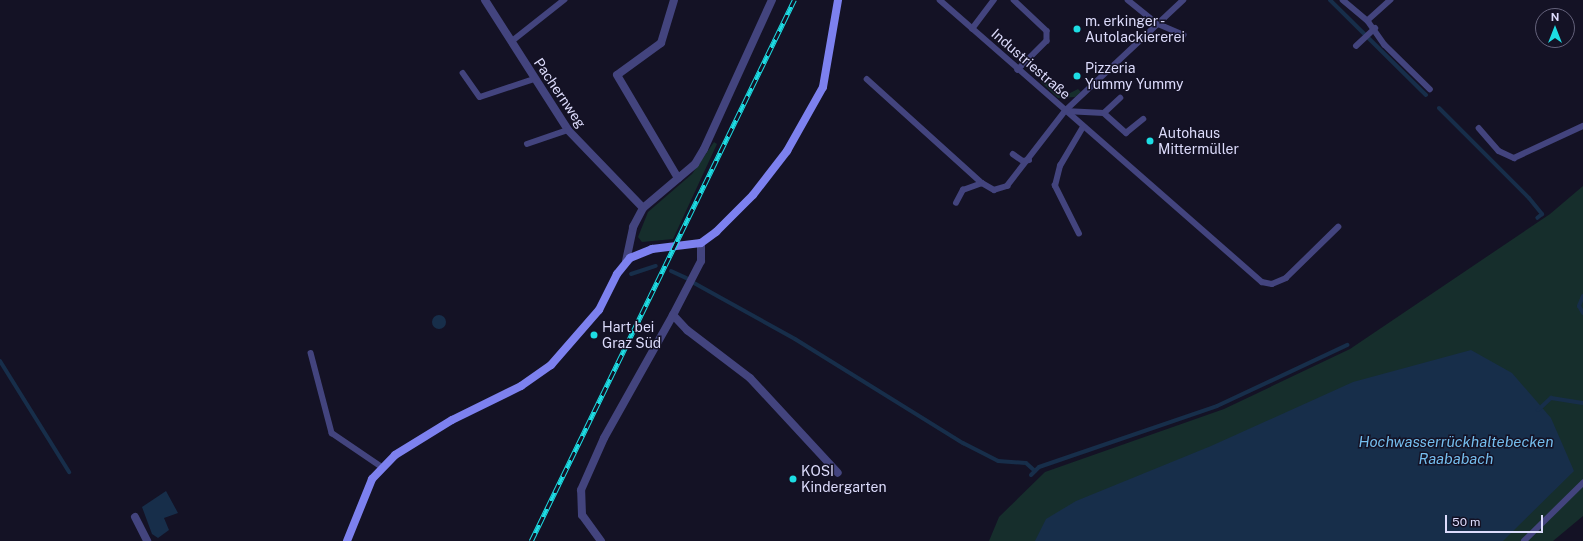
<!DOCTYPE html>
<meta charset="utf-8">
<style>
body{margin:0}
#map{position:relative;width:1583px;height:541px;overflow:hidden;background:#141225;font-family:"Public Sans",sans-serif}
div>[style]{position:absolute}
.green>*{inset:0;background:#162e2c}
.water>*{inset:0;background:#172e4a}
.round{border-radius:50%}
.stream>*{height:4px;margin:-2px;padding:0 2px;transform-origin:2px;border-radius:2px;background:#172e4a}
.service>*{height:5.5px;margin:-2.75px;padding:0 2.75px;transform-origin:2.75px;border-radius:2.75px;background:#43447e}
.minor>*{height:8px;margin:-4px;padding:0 4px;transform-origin:4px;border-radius:4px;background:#43447e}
.secondary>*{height:8px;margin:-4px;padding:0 4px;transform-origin:4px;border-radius:4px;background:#7d81ef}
.rail>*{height:4.5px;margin-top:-2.25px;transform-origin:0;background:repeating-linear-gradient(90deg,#141225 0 9px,#1ddde4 0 18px);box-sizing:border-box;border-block:1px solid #1ddde4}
.dots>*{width:11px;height:11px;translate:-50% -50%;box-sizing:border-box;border:2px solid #141225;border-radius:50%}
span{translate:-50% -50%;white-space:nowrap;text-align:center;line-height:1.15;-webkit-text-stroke:3px #141225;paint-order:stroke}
.poi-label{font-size:14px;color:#dcdbfb}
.left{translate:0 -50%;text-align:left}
.street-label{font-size:14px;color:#dcdbfb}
.water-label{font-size:15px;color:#75beee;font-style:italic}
.north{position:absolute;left:1535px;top:8px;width:40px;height:40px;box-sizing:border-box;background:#141225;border:1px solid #64627b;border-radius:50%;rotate:0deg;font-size:11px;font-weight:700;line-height:16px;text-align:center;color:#dcdbfb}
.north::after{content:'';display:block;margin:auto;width:14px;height:18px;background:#1ddde4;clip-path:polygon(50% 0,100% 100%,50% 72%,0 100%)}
.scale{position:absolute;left:1445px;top:515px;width:98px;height:18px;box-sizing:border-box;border:2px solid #dcdbfb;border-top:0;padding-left:5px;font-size:12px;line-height:14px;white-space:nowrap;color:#dcdbfb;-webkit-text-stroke:3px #141225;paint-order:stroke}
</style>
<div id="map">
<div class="green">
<div style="clip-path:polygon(1045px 78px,1064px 96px,1078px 89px,1081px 92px,1075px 97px,1058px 98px,1041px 82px)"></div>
<div style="clip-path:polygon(714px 142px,717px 144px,673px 239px,642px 242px,638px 237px,648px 212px,692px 174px)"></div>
<div style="clip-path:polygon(1583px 186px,1583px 516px,1553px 541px,989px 541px,999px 517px,1045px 472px,1224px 409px,1350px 349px,1550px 214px)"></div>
</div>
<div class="water">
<div class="round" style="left:432px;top:315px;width:14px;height:14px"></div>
<div style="clip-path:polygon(1471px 350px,1512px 373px,1551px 418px,1574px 471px,1503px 541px,1035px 541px,1046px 519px,1076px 501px,1211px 446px,1353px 382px)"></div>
<div style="clip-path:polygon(166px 491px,178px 513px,164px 518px,169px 530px,158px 538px,152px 534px,142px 507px)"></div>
</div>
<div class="stream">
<div style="left:1330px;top:0;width:135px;rotate:44.7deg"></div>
<div style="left:1439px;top:108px;width:127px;rotate:45deg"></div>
<div style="left:1529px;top:198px;width:21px;rotate:51deg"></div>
<div style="left:1542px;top:214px;width:6px;rotate:141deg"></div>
<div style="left:671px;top:271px;width:17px;rotate:25deg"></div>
<div style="left:631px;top:274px;width:26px;rotate:-18deg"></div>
<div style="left:694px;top:283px;width:115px;rotate:29deg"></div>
<div style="left:795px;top:339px;width:198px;rotate:31.8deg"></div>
<div style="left:963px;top:443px;width:39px;rotate:27deg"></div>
<div style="left:998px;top:461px;width:28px;rotate:4deg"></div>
<div style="left:1026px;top:463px;width:12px;rotate:42deg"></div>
<div style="left:1583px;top:296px;width:11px;rotate:112deg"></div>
<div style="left:1579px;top:306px;width:8px;rotate:60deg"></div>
<div style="left:0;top:361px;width:131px;rotate:58.1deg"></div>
<div style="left:1538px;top:410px;width:18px;rotate:-43deg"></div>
<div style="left:1551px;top:398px;width:32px;rotate:9deg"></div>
<div style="left:1031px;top:475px;width:11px;rotate:-45deg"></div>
<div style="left:1039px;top:467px;width:188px;rotate:-18.9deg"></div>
<div style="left:1217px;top:406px;width:144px;rotate:-25.1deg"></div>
</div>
<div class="service">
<div style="left:940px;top:0;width:428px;rotate:41.2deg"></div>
<div style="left:1262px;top:282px;width:10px;rotate:11deg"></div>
<div style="left:1272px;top:284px;width:15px;rotate:-23deg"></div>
<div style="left:1286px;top:278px;width:73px;rotate:-44.4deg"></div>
<div style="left:1014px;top:0;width:45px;rotate:43.2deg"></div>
<div style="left:1047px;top:31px;width:10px;rotate:90deg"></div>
<div style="left:1047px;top:41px;width:41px;rotate:135deg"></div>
<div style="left:1128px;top:0;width:36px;rotate:39deg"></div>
<div style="left:1156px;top:23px;width:30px;rotate:23deg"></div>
<div style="left:1343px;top:0;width:33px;rotate:40deg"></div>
<div style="left:1391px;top:0;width:31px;rotate:138deg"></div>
<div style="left:1368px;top:21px;width:29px;rotate:55deg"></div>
<div style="left:1385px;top:45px;width:63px;rotate:44.4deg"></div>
<div style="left:972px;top:29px;width:36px;rotate:-53deg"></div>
<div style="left:511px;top:42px;width:68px;rotate:-38.4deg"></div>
<div style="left:1356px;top:46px;width:26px;rotate:-43deg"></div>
<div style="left:463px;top:73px;width:29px;rotate:55deg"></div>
<div style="left:480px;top:97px;width:57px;rotate:-18.4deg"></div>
<div style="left:867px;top:79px;width:155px;rotate:42.1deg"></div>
<div style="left:1065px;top:111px;width:39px;rotate:3deg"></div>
<div style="left:1104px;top:113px;width:30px;rotate:42deg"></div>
<div style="left:1126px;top:133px;width:22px;rotate:-39deg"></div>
<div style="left:1104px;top:113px;width:22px;rotate:-43deg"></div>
<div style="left:1479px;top:128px;width:30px;rotate:49deg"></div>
<div style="left:1499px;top:151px;width:17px;rotate:25deg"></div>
<div style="left:1514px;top:158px;width:76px;rotate:-24.9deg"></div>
<div style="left:527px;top:144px;width:43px;rotate:-18.9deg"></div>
<div style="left:1013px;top:154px;width:12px;rotate:35deg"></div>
<div style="left:1023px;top:161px;width:6px;rotate:-9deg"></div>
<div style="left:956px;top:203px;width:15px;rotate:-62deg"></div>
<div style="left:963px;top:190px;width:20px;rotate:-20deg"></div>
<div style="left:982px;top:183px;width:14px;rotate:30deg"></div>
<div style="left:994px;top:190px;width:14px;rotate:-17deg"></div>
<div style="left:1007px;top:186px;width:95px;rotate:-52.3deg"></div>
<div style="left:1065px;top:111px;width:162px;rotate:-43.2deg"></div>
<div style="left:1079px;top:234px;width:54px;rotate:-116.6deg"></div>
<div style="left:1055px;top:186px;width:21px;rotate:-76deg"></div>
<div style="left:1060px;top:166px;width:45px;rotate:-59.5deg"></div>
<div style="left:311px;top:353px;width:83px;rotate:75.3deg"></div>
<div style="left:332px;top:433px;width:60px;rotate:34.2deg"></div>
<div style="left:1524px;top:541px;width:83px;rotate:-44.5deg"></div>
</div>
<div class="minor">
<div style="left:485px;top:0;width:154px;rotate:57.4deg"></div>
<div style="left:568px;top:130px;width:108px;rotate:46.1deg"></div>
<div style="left:674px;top:0;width:45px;rotate:106.8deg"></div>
<div style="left:661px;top:43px;width:54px;rotate:144deg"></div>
<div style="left:617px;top:75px;width:120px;rotate:59.4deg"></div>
<div style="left:701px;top:243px;width:18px;rotate:90deg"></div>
<div style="left:701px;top:261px;width:61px;rotate:117.4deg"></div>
<div style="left:673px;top:315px;width:21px;rotate:47deg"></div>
<div style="left:687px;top:330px;width:79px;rotate:37.3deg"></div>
<div style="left:750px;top:378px;width:129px;rotate:47.2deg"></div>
<div style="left:626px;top:261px;width:35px;rotate:-78deg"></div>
<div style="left:633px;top:227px;width:21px;rotate:-62deg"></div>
<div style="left:643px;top:208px;width:68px;rotate:-40.2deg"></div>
<div style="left:695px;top:164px;width:17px;rotate:-59deg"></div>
<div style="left:704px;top:149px;width:164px;rotate:-65.5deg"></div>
<div style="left:135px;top:517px;width:27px;rotate:63deg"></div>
<div style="left:601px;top:541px;width:32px;rotate:-126deg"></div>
<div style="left:582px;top:515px;width:25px;rotate:-92deg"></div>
<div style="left:581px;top:490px;width:57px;rotate:-66.1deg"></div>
<div style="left:604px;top:438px;width:141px;rotate:-60.7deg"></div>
</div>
<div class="secondary">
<div style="left:347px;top:541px;width:67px;rotate:-68deg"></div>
<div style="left:372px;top:479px;width:33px;rotate:-46deg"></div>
<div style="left:395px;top:455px;width:67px;rotate:-31.6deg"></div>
<div style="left:452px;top:420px;width:77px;rotate:-26.2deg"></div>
<div style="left:521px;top:386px;width:37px;rotate:-35deg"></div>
<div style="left:551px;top:365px;width:73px;rotate:-48.9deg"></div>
<div style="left:599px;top:310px;width:40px;rotate:-63.4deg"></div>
<div style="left:617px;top:274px;width:21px;rotate:-51deg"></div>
<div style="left:630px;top:258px;width:24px;rotate:-22deg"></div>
<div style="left:652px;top:249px;width:49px;rotate:-7deg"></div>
<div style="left:701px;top:243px;width:19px;rotate:-36deg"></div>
<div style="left:716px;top:232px;width:52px;rotate:-45deg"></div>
<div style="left:753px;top:195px;width:56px;rotate:-52.3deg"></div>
<div style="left:787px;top:151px;width:73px;rotate:-60.6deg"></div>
<div style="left:823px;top:87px;width:88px;rotate:-80.2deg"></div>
</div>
<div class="rail">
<div style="left:531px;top:541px;width:602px;rotate:-64.07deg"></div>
</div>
<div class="dots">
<div style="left:1077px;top:29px;background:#1ddde4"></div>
<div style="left:1077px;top:76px;background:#1ddde4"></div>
<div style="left:1150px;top:141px;background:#1ddde4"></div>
<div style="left:594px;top:335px;background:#1ddde4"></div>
<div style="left:793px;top:479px;background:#1ddde4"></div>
</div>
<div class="poi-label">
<span class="left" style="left:1085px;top:29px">m. erkinger -<br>Autolackiererei</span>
<span class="left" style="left:1085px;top:76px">Pizzeria<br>Yummy Yummy</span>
<span class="left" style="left:1158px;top:141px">Autohaus<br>Mittermüller</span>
<span class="left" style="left:602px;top:335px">Hart bei<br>Graz Süd</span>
<span class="left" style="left:801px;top:479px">KOSI<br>Kindergarten</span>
</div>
<div class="street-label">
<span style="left:1031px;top:64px;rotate:41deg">Industriestraße</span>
<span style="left:560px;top:93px;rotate:56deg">Pachernweg</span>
</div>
<div class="water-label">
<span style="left:1456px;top:450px">Hochwasserrückhaltebecken<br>Raababach</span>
</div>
<div class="north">N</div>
<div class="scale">50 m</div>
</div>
